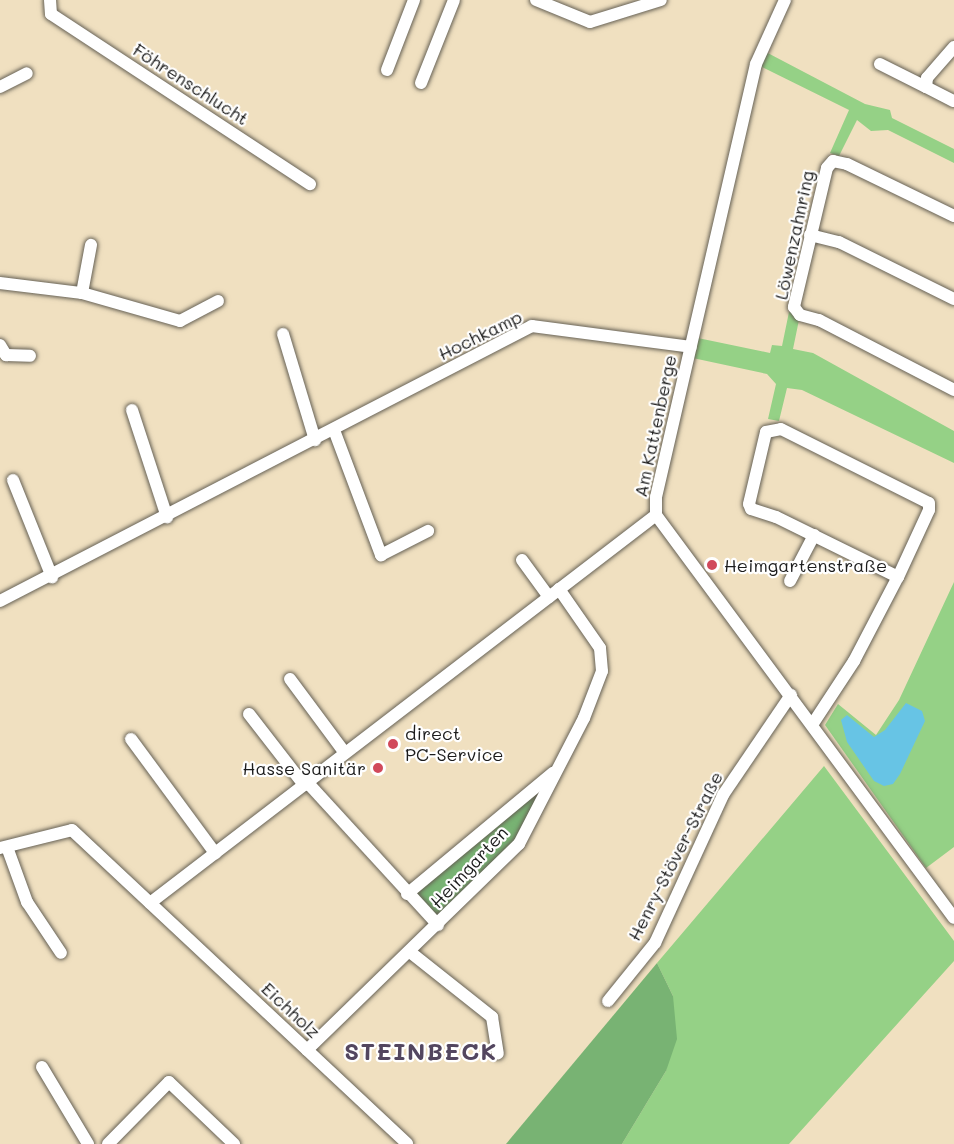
<!DOCTYPE html>
<meta charset="utf-8">
<style>
body{margin:0}
#map{position:relative;width:954px;height:1144px;overflow:hidden;background:#f0e0c0;font-family:Mali,sans-serif}
div>[style]{position:absolute}
.green>*{inset:0;background:#95d186}
.forest>*{inset:0;background:#78b373}
.water>*{inset:0;background:#67c4e5}
.roads{filter:drop-shadow(0 0 2px #666155) drop-shadow(0 0 2px #666155)}
.street>*{height:12px;margin:-6px;padding:0 6px;transform-origin:6px;border-radius:6px;background:#fff}
.dots>*{width:16px;height:16px;translate:-50% -50%;box-sizing:border-box;border:3px solid #fff;border-radius:50%}
span{translate:-50% -50%;white-space:nowrap;text-align:center;line-height:1.15;-webkit-text-stroke:4.5px #fff;paint-order:stroke}
.street-label{font-size:18px;color:#1c1c1c}
.poi-label{font-size:18px;color:#1c1c1c}
.left{translate:0 -50%;text-align:left}
.right{translate:-100% -50%;text-align:right}
.district-label{font-size:24px;color:#53465f;font-weight:700;letter-spacing:1.5px}
</style>
<div id="map">
<div class="green">
<div style="clip-path:polygon(762px 50px,865px 104px,890px 110px,892px 118px,954px 149px,954px 163px,888px 130px,871px 131px,857px 120px,839px 156px,830px 153px,849px 110px,756px 64px)"></div>
<div style="clip-path:polygon(789px 312px,800px 315px,793px 349px,813px 353px,954px 431px,954px 463px,802px 390px,787px 388px,779px 421px,768px 419px,776px 384px,767px 374px,688px 357px,693px 337px,770px 353px,772px 345px,782px 346px)"></div>
<div style="clip-path:polygon(954px 582px,954px 847px,926px 868px,825px 725px,838px 704px,876px 735px,899px 700px)"></div>
<div style="clip-path:polygon(824px 766px,954px 941px,954px 961px,789px 1144px,622px 1144px,666px 1071px,673px 996px,657px 963px)"></div>
</div>
<div class="forest">
<div style="clip-path:polygon(559px 768px,519px 844px,438px 925px,407px 894px)"></div>
<div style="clip-path:polygon(657px 963px,673px 996px,677px 1039px,666px 1071px,622px 1144px,506px 1144px)"></div>
</div>
<div class="water">
<div style="clip-path:polygon(906px 703px,922px 711px,925px 721px,900px 774px,893px 784px,884px 786px,874px 781px,847px 742px,841px 720px,847px 715px,874px 737px,885px 730px)"></div>
</div>
<div class="roads">
<div class="street">
<div style="left:50px;top:0;width:14px;rotate:86deg"></div>
<div style="left:51px;top:14px;width:310px;rotate:33.3deg"></div>
<div style="left:536px;top:0;width:58px;rotate:22.2deg"></div>
<div style="left:590px;top:22px;width:74px;rotate:-17.2deg"></div>
<div style="left:785px;top:0;width:70px;rotate:114.4deg"></div>
<div style="left:756px;top:64px;width:444px;rotate:103deg"></div>
<div style="left:656px;top:497px;width:18px;rotate:90deg"></div>
<div style="left:656px;top:515px;width:501px;rotate:53.52deg"></div>
<div style="left:954px;top:47px;width:41px;rotate:131.1deg"></div>
<div style="left:927px;top:78px;width:9px;rotate:96deg"></div>
<div style="left:926px;top:87px;width:31px;rotate:27deg"></div>
<div style="left:880px;top:64px;width:51px;rotate:26.6deg"></div>
<div style="left:387px;top:70px;width:75px;rotate:-68.9deg"></div>
<div style="left:421px;top:83px;width:89px;rotate:-68.3deg"></div>
<div style="left:0;top:87px;width:30px;rotate:-27deg"></div>
<div style="left:954px;top:216px;width:119px;rotate:-154.1deg"></div>
<div style="left:847px;top:164px;width:14px;rotate:-168deg"></div>
<div style="left:833px;top:161px;width:9px;rotate:131deg"></div>
<div style="left:827px;top:168px;width:143px;rotate:103.4deg"></div>
<div style="left:794px;top:307px;width:10px;rotate:53deg"></div>
<div style="left:800px;top:315px;width:20px;rotate:15deg"></div>
<div style="left:819px;top:320px;width:152px;rotate:27.4deg"></div>
<div style="left:810px;top:235px;width:30px;rotate:14deg"></div>
<div style="left:839px;top:242px;width:128px;rotate:26.4deg"></div>
<div style="left:0;top:283px;width:83px;rotate:7deg"></div>
<div style="left:82px;top:293px;width:102px;rotate:15.9deg"></div>
<div style="left:180px;top:321px;width:43px;rotate:-27.8deg"></div>
<div style="left:82px;top:293px;width:49px;rotate:-79.4deg"></div>
<div style="left:283px;top:334px;width:111px;rotate:73.2deg"></div>
<div style="left:0;top:345px;width:12px;rotate:59deg"></div>
<div style="left:6px;top:355px;width:24px;rotate:2deg"></div>
<div style="left:132px;top:410px;width:113px;rotate:71.9deg"></div>
<div style="left:334px;top:430px;width:134px;rotate:69.4deg"></div>
<div style="left:381px;top:555px;width:53px;rotate:-27.1deg"></div>
<div style="left:13px;top:480px;width:105px;rotate:68.1deg"></div>
<div style="left:522px;top:560px;width:46px;rotate:53.9deg"></div>
<div style="left:790px;top:581px;width:52px;rotate:-62.4deg"></div>
<div style="left:0;top:601px;width:599px;rotate:-27.34deg"></div>
<div style="left:532px;top:326px;width:160px;rotate:7.5deg"></div>
<div style="left:290px;top:679px;width:92px;rotate:53.4deg"></div>
<div style="left:249px;top:714px;width:90px;rotate:52.2deg"></div>
<div style="left:812px;top:725px;width:77px;rotate:-56.7deg"></div>
<div style="left:854px;top:661px;width:95px;rotate:-62.4deg"></div>
<div style="left:898px;top:577px;width:136px;rotate:-153.8deg"></div>
<div style="left:776px;top:517px;width:26px;rotate:-162deg"></div>
<div style="left:751px;top:509px;width:5px;rotate:-112deg"></div>
<div style="left:749px;top:504px;width:74px;rotate:-76.7deg"></div>
<div style="left:766px;top:432px;width:15px;rotate:-11deg"></div>
<div style="left:781px;top:429px;width:165px;rotate:26.6deg"></div>
<div style="left:929px;top:503px;width:7px;rotate:90deg"></div>
<div style="left:929px;top:510px;width:74px;rotate:114.8deg"></div>
<div style="left:131px;top:739px;width:142px;rotate:53.6deg"></div>
<div style="left:307px;top:782px;width:194px;rotate:47.5deg"></div>
<div style="left:7px;top:847px;width:59px;rotate:70deg"></div>
<div style="left:27px;top:902px;width:61px;rotate:56.3deg"></div>
<div style="left:0;top:848px;width:74px;rotate:-14deg"></div>
<div style="left:72px;top:830px;width:459px;rotate:43.1deg"></div>
<div style="left:407px;top:894px;width:190px;rotate:-39.7deg"></div>
<div style="left:150px;top:903px;width:638px;rotate:-37.48deg"></div>
<div style="left:410px;top:952px;width:105px;rotate:38.4deg"></div>
<div style="left:492px;top:1017px;width:37px;rotate:81deg"></div>
<div style="left:608px;top:1001px;width:75px;rotate:-51deg"></div>
<div style="left:655px;top:943px;width:163px;rotate:-65.3deg"></div>
<div style="left:723px;top:795px;width:121px;rotate:-55.8deg"></div>
<div style="left:307px;top:1050px;width:296px;rotate:-44.2deg"></div>
<div style="left:519px;top:844px;width:142px;rotate:-62.7deg"></div>
<div style="left:584px;top:718px;width:50px;rotate:-69deg"></div>
<div style="left:602px;top:671px;width:23px;rotate:-95deg"></div>
<div style="left:600px;top:648px;width:72px;rotate:-124.8deg"></div>
<div style="left:42px;top:1067px;width:90px;rotate:59.1deg"></div>
<div style="left:108px;top:1144px;width:87px;rotate:-45.5deg"></div>
<div style="left:169px;top:1082px;width:90px;rotate:43.6deg"></div>
</div>
</div>
<div class="dots">
<div style="left:712px;top:565px;background:#d1495b"></div>
<div style="left:393px;top:744px;background:#d1495b"></div>
<div style="left:378px;top:768px;background:#d1495b"></div>
</div>
<div class="street-label">
<span style="left:191px;top:84px;rotate:33deg">Föhrenschlucht</span>
<span style="left:794px;top:235px;rotate:-78deg">Löwenzahnring</span>
<span style="left:480px;top:335px;rotate:-26deg">Hochkamp</span>
<span style="left:655px;top:426px;rotate:-78deg">Am Kattenberge</span>
<span style="left:675px;top:856px;rotate:-63deg">Henry-Stöver-Straße</span>
<span style="left:469px;top:867px;rotate:-47deg">Heimgarten</span>
<span style="left:291px;top:1010px;rotate:43deg">Eichholz</span>
</div>
<div class="poi-label">
<span class="left" style="left:724px;top:565px">Heimgartenstraße</span>
<span class="left" style="left:405px;top:744px">direct<br>PC-Service</span>
<span class="right" style="left:366px;top:768px">Hasse Sanitär</span>
</div>
<div class="district-label">
<span style="left:421px;top:1051px">STEINBECK</span>
</div>
</div>
